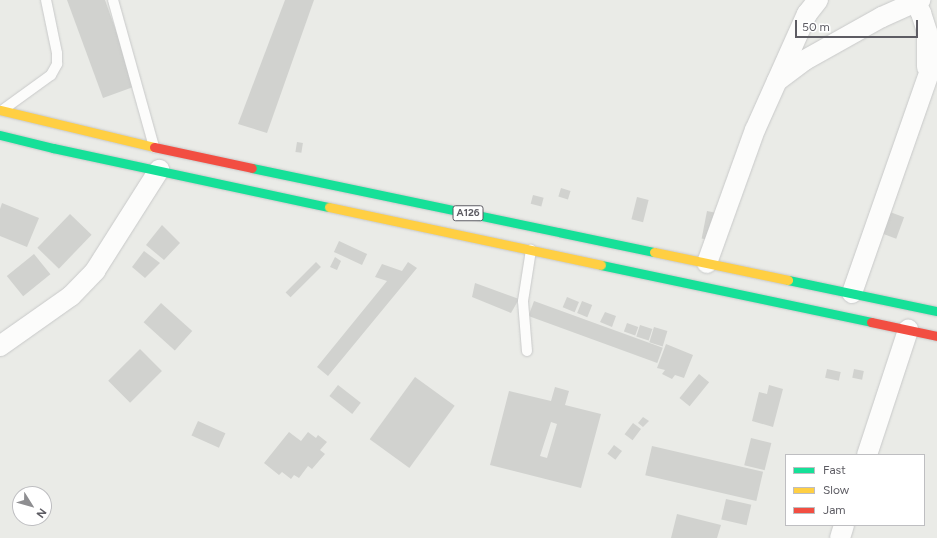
<!DOCTYPE html>
<style>
body{margin:0}
#map{position:relative;width:937px;height:538px;overflow:hidden;background:#eaebe7;font-family:Figtree,sans-serif}
div>[style]{position:absolute}
.building>*{inset:0;background:#d1d2cf;transform-origin:0 0}
.roads{filter:drop-shadow(0 0 1px #c8c9c9) drop-shadow(0 0 1px #c8c9c9)}
.lane>*{height:10px;margin:-5px;padding:0 5px;transform-origin:5px;border-radius:5px;background:#fcfcfb}
.street>*{height:20px;margin:-10px;padding:0 10px;transform-origin:10px;border-radius:10px;background:#fcfcfb}
.fast>*{height:9px;margin:-4.5px;padding:0 4.5px;transform-origin:4.5px;border-radius:4.5px;background:#16e098}
.slow>*{height:9px;margin:-4.5px;padding:0 4.5px;transform-origin:4.5px;border-radius:4.5px;background:#ffcf43}
.jam>*{height:9px;margin:-4.5px;padding:0 4.5px;transform-origin:4.5px;border-radius:4.5px;background:#f24e42}
span{translate:-50% -50%;white-space:nowrap;text-align:center;line-height:1.15;-webkit-text-stroke:3px #fff;paint-order:stroke}
.shield-label span{padding:1px 3px;background:#fff;border:1px solid;border-radius:3px;-webkit-text-stroke-width:0}
.shield-label{font-size:10px;color:#5d5c63;font-weight:700}
.legend{position:absolute;left:785px;top:454px;width:140px;height:72px;box-sizing:border-box;background:#fff;border:1px solid #bebec1;margin:0;padding:5px 7px;list-style:none;font-size:12px;color:#5d5c63}
.legend li{display:flex;align-items:center;gap:8px;height:20px}
.legend b{width:20px;border:1px solid #bebec1}
.north{position:absolute;left:12px;top:486px;width:40px;height:40px;box-sizing:border-box;background:#fff;border:1px solid #bebec1;border-radius:50%;rotate:127deg;font-size:11px;font-weight:700;line-height:16px;text-align:center;color:#5d5c63}
.north::after{content:'';display:block;margin:auto;width:14px;height:18px;background:#8e8e91;clip-path:polygon(50% 0,100% 100%,50% 72%,0 100%)}
.scale{position:absolute;left:795px;top:20px;width:123px;height:18px;box-sizing:border-box;border:2px solid #5d5c63;border-top:0;padding-left:5px;font-size:12px;line-height:14px;white-space:nowrap;color:#5d5c63;-webkit-text-stroke:3px #fff;paint-order:stroke}
</style>
<div id="map">
<div class="building">
<div style="clip-path:polygon(67px 0,105px 0,136px 86px,103px 98px)"></div>
<div style="clip-path:polygon(285px 0,314px 0,267px 133px,238px 124px)"></div>
<div style="left:297px;top:142px;width:6px;height:10px;rotate:9deg"></div>
<div style="left:561px;top:188px;width:10px;height:9px;rotate:17deg"></div>
<div style="left:533px;top:195px;width:11px;height:9px;rotate:15deg"></div>
<div style="left:637px;top:197px;width:12px;height:23px;rotate:14deg"></div>
<div style="clip-path:polygon(2px 203px,39px 218px,27px 247px,0 236px,0 209px)"></div>
<div style="left:707px;top:211px;width:10px;height:28px;rotate:11deg"></div>
<div style="left:890px;top:212px;width:15px;height:23px;rotate:20deg"></div>
<div style="left:70px;top:214px;width:30px;height:47px;rotate:44deg"></div>
<div style="clip-path:polygon(162px 225px,180px 243px,164px 260px,146px 245px)"></div>
<div style="left:339px;top:241px;width:31px;height:12px;rotate:25deg"></div>
<div style="clip-path:polygon(144px 251px,160px 263px,145px 278px,132px 267px)"></div>
<div style="left:34px;top:254px;width:26px;height:35px;rotate:51deg"></div>
<div style="clip-path:polygon(335px 257px,341px 261px,337px 270px,330px 267px)"></div>
<div style="left:316px;top:262px;width:7px;height:43px;rotate:45deg"></div>
<div style="clip-path:polygon(408px 262px,417px 268px,328px 376px,317px 367px,387px 281px,375px 277px,382px 264px,402px 271px)"></div>
<div style="clip-path:polygon(475px 283px,519px 299px,511px 313px,472px 297px)"></div>
<div style="left:567px;top:297px;width:13px;height:11px;rotate:23deg"></div>
<div style="left:534px;top:301px;width:137px;height:16px;rotate:20deg"></div>
<div style="left:582px;top:301px;width:11px;height:13px;rotate:22deg"></div>
<div style="left:161px;top:303px;width:42px;height:26px;rotate:42deg"></div>
<div style="clip-path:polygon(605px 312px,616px 316px,612px 327px,600px 322px)"></div>
<div style="left:627px;top:323px;width:12px;height:9px;rotate:20deg"></div>
<div style="left:640px;top:325px;width:13px;height:12px;rotate:18deg"></div>
<div style="left:654px;top:327px;width:14px;height:16px;rotate:17deg"></div>
<div style="clip-path:polygon(666px 344px,693px 355px,684px 378px,675px 375px,672px 379px,662px 374px,665px 370px,657px 368px)"></div>
<div style="left:140px;top:349px;width:31px;height:45px;rotate:45deg"></div>
<div style="left:827px;top:369px;width:14px;height:9px;rotate:12deg"></div>
<div style="left:854px;top:369px;width:10px;height:9px;rotate:11deg"></div>
<div style="left:699px;top:374px;width:13px;height:31px;rotate:39deg"></div>
<div style="left:415px;top:377px;width:49px;height:77px;rotate:36deg"></div>
<div style="left:338px;top:385px;width:29px;height:14px;rotate:38deg"></div>
<div style="clip-path:polygon(769px 385px,783px 389px,773px 427px,752px 421px,759px 392px,767px 394px)"></div>
<div style="clip-path:polygon(evenodd,555px 387px,569px 391px,565px 405px,601px 414px,581px 488px,490px 465px,509px 391px,551px 401px,555px 387px,551px 422px,557px 424px,547px 458px,540px 456px,551px 422px)"></div>
<div style="clip-path:polygon(643px 417px,649px 421px,643px 427px,638px 423px)"></div>
<div style="left:198px;top:421px;width:30px;height:16px;rotate:24deg"></div>
<div style="left:633px;top:423px;width:10px;height:14px;rotate:37deg"></div>
<div style="clip-path:polygon(289px 432px,301px 441px,308px 432px,316px 438px,318px 435px,327px 442px,320px 450px,325px 454px,312px 469px,308px 466px,299px 478px,294px 475px,291px 479px,282px 472px,279px 475px,264px 463px)"></div>
<div style="left:751px;top:438px;width:21px;height:28px;rotate:14deg"></div>
<div style="left:614px;top:445px;width:10px;height:11px;rotate:37deg"></div>
<div style="left:652px;top:446px;width:114px;height:30px;rotate:13deg"></div>
<div style="left:726px;top:499px;width:26px;height:21px;rotate:13deg"></div>
<div style="clip-path:polygon(677px 514px,721px 525px,717px 538px,671px 538px)"></div>
</div>
<div class="roads">
<div class="lane">
<div style="left:113px;top:0;width:153px;rotate:74.4deg"></div>
<div style="left:4px;top:109px;width:58px;rotate:-35.9deg"></div>
<div style="left:51px;top:75px;width:13px;rotate:-61deg"></div>
<div style="left:57px;top:64px;width:11px;rotate:-90deg"></div>
<div style="left:57px;top:53px;width:54px;rotate:-101.7deg"></div>
<div style="left:527px;top:351px;width:50px;rotate:-94.6deg"></div>
<div style="left:523px;top:301px;width:52px;rotate:-81.1deg"></div>
</div>
<div class="street">
<div style="left:915px;top:2px;width:13px;rotate:61deg"></div>
<div style="left:921px;top:13px;width:20px;rotate:72deg"></div>
<div style="left:927px;top:32px;width:35px;rotate:90deg"></div>
<div style="left:777px;top:81px;width:35px;rotate:-37deg"></div>
<div style="left:805px;top:60px;width:88px;rotate:-29.2deg"></div>
<div style="left:882px;top:17px;width:42px;rotate:-24.1deg"></div>
<div style="left:707px;top:263px;width:141px;rotate:-70.2deg"></div>
<div style="left:755px;top:130px;width:127px;rotate:-65.9deg"></div>
<div style="left:807px;top:14px;width:18px;rotate:-52deg"></div>
<div style="left:852px;top:293px;width:257px;rotate:-70.7deg"></div>
<div style="left:0;top:346px;width:87px;rotate:-35.2deg"></div>
<div style="left:71px;top:296px;width:35px;rotate:-46deg"></div>
<div style="left:95px;top:271px;width:120px;rotate:-57.6deg"></div>
<div style="left:867px;top:455px;width:132px;rotate:-71.8deg"></div>
<div style="left:840px;top:538px;width:14px;rotate:-73deg"></div>
</div>
<div class="fast">
<div style="left:0;top:135px;width:55px;rotate:13.8deg"></div>
<div style="left:53px;top:148px;width:282px;rotate:12.1deg"></div>
<div style="left:252px;top:168px;width:411px;rotate:11.8deg"></div>
<div style="left:601px;top:265px;width:276px;rotate:11.9deg"></div>
<div style="left:788px;top:280px;width:152px;rotate:11.8deg"></div>
</div>
<div class="slow">
<div style="left:0;top:110px;width:158px;rotate:13.5deg"></div>
<div style="left:329px;top:207px;width:278px;rotate:12deg"></div>
<div style="left:654px;top:252px;width:137px;rotate:11.8deg"></div>
</div>
<div class="jam">
<div style="left:154px;top:147px;width:100px;rotate:12.1deg"></div>
<div style="left:871px;top:322px;width:67px;rotate:12deg"></div>
</div>
</div>
<div class="shield-label">
<span style="left:468px;top:213px">A126</span>
</div>
<ul class="legend">
<li><b style="height:5px;background:#16e098"></b>Fast</li>
<li><b style="height:5px;background:#ffcf43"></b>Slow</li>
<li><b style="height:5px;background:#f24e42"></b>Jam</li>
</ul>
<div class="north">N</div>
<div class="scale">50 m</div>
</div>
